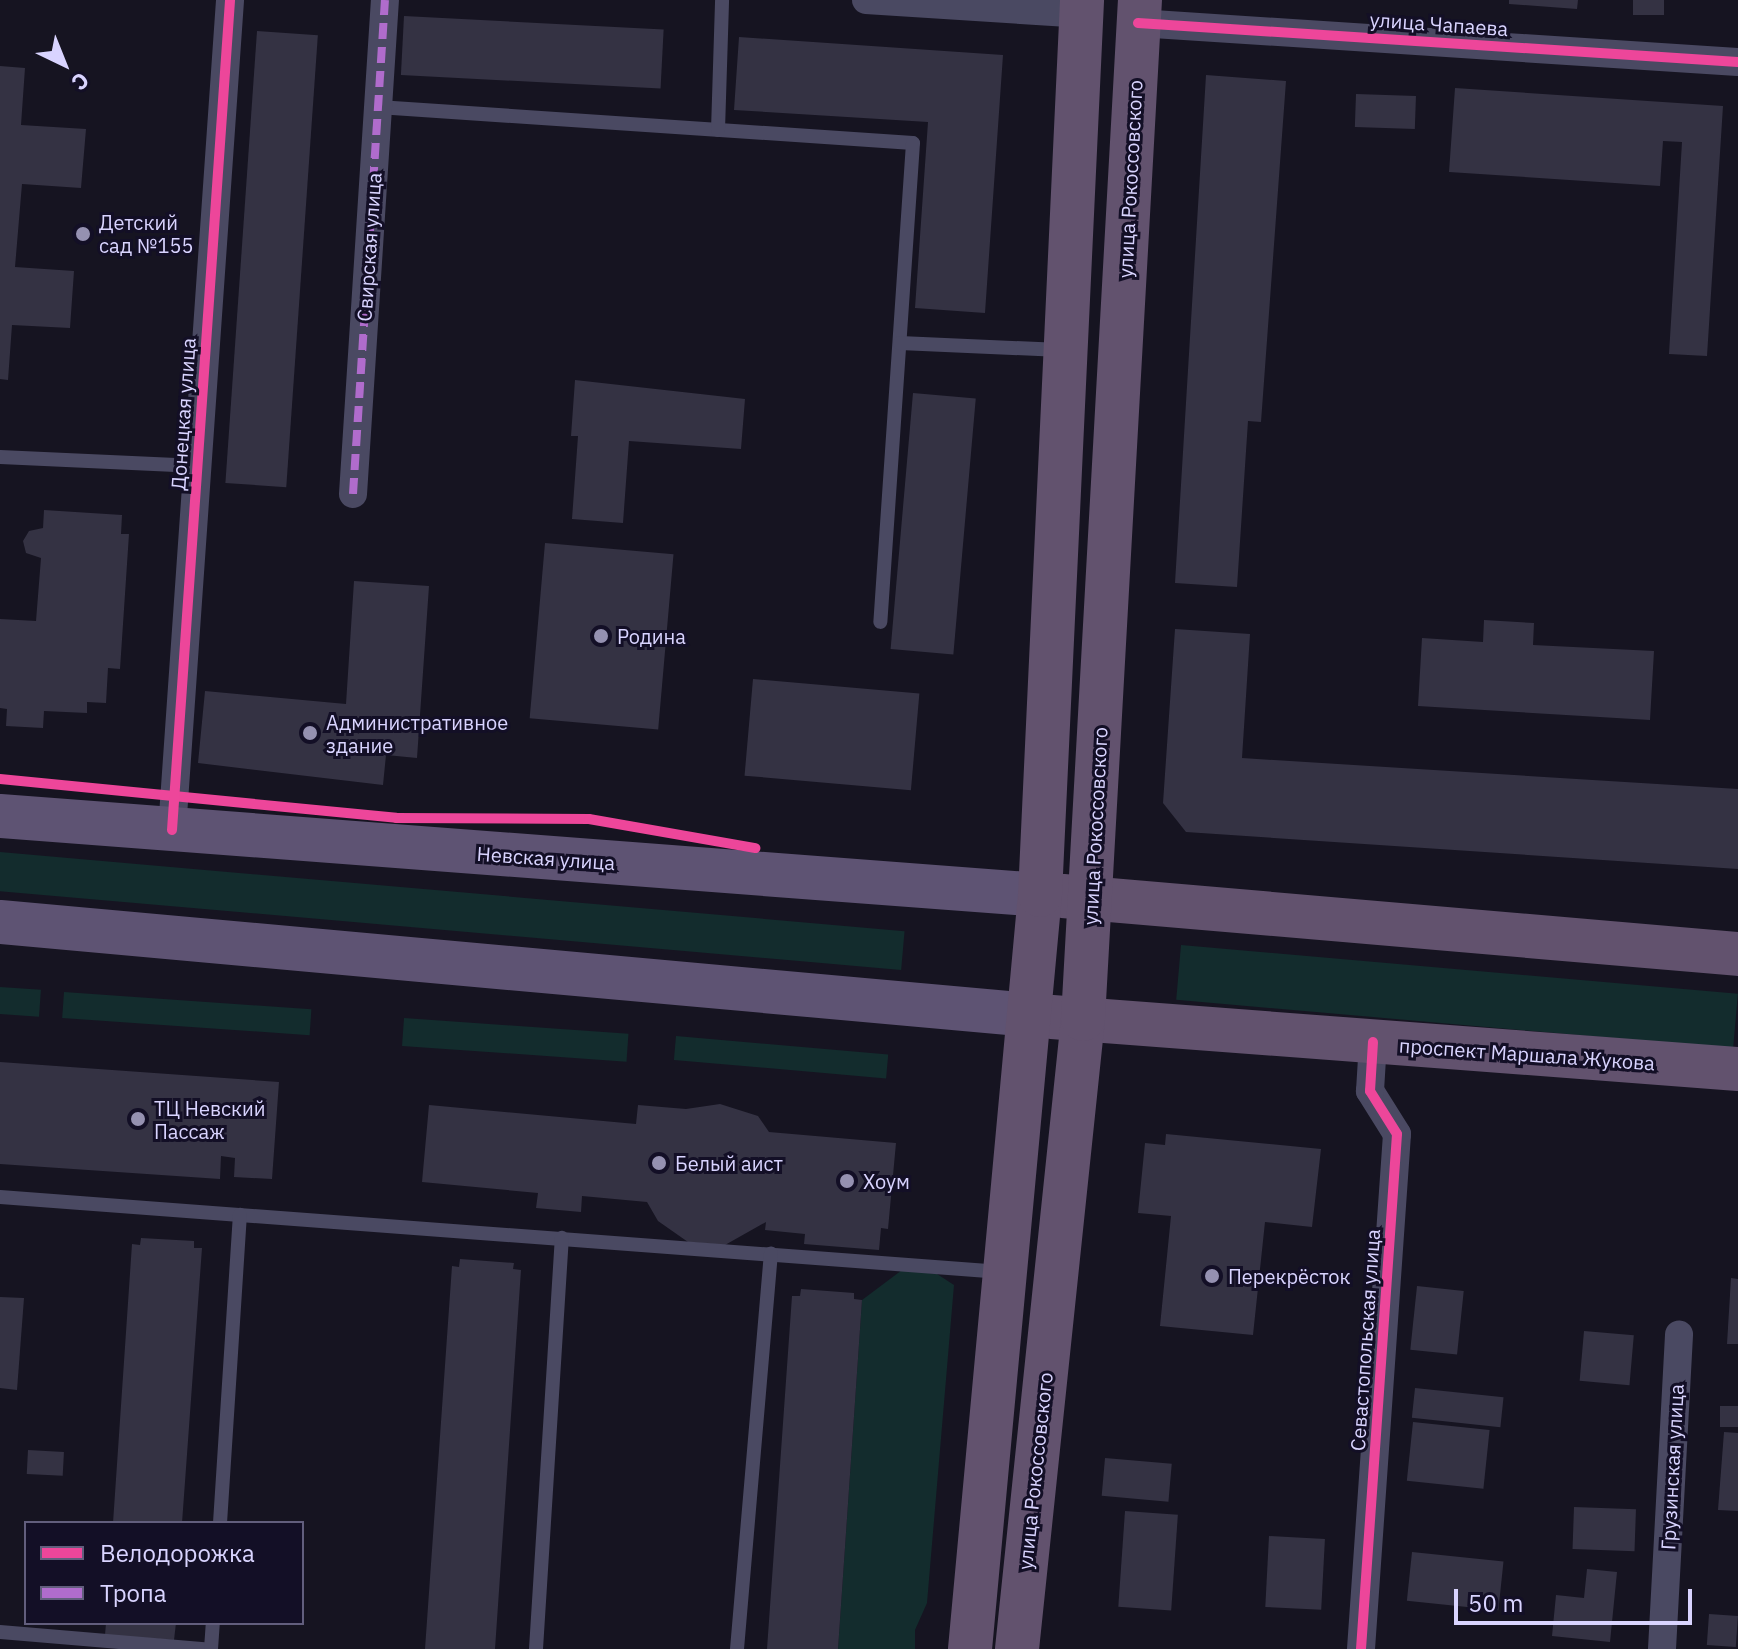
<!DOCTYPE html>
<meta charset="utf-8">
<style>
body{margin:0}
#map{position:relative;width:1738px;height:1649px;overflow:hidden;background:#161421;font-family:"IBM Plex Sans",sans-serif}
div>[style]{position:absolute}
.green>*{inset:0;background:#132c2d;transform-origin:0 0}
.building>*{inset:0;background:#343243;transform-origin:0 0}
.service>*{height:14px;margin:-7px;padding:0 7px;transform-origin:7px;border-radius:7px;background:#4a4962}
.minor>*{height:28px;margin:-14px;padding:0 14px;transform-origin:14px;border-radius:14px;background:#4a4962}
.primary>*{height:44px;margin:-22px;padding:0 22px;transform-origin:22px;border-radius:22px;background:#5e5373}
.trunk>*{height:44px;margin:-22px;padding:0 22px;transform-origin:22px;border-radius:22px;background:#62526e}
.quiet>*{height:8px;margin-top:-4px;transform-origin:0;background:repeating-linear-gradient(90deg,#b06ccc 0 16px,transparent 0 24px)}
.cycleway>*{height:10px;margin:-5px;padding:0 5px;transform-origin:5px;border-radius:5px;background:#ed469a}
.dots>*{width:22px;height:22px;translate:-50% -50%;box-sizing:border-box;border:4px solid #130f26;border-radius:50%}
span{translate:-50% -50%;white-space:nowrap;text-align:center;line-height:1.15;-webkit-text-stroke:6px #130f26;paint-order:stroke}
.street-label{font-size:20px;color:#d9d4ff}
.poi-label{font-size:20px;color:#d9d4ff}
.left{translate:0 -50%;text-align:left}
.legend{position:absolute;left:24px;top:1521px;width:280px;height:104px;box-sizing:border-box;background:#130f26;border:2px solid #625e7d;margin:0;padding:10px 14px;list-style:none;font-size:24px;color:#d9d4ff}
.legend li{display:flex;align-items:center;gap:16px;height:40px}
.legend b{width:40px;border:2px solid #625e7d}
.north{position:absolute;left:24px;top:24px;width:80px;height:80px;-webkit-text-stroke:6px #130f26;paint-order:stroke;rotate:137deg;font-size:22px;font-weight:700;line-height:32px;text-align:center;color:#d9d4ff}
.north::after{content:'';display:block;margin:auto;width:28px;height:36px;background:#d9d4ff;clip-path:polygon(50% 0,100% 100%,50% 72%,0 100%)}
.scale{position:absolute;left:1454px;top:1589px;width:238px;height:36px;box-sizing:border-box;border:4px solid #d9d4ff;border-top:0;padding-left:10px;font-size:24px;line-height:28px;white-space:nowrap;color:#d9d4ff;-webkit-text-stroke:6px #130f26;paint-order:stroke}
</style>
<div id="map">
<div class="green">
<div style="left:0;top:852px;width:908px;height:39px;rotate:5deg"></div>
<div style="left:1181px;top:945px;width:559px;height:55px;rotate:5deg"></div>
<div style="left:0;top:987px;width:41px;height:27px;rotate:4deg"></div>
<div style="left:64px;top:992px;width:248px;height:26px;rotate:4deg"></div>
<div style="left:404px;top:1018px;width:225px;height:28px;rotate:4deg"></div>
<div style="left:676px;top:1036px;width:213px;height:24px;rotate:5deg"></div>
<div style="clip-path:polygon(902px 1270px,937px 1274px,954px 1285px,927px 1603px,915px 1630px,915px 1649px,838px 1649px,862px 1300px)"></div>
</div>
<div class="building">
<div style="clip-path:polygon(1509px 0,1578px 0,1577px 9px,1509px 4px)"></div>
<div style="left:1633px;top:0;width:31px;height:15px"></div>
<div style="left:404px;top:16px;width:260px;height:59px;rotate:3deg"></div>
<div style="left:257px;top:31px;width:61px;height:453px;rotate:4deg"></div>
<div style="clip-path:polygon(739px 37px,1003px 55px,985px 313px,915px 308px,928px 122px,734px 110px)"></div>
<div style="clip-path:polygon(0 66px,25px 68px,21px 125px,86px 129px,81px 188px,22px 184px,15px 267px,74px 271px,70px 328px,12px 325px,8px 380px,0 379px)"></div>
<div style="clip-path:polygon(1206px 75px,1286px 81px,1261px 422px,1248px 421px,1237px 587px,1175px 583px)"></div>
<div style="clip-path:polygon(1455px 88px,1723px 106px,1707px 356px,1669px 354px,1682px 142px,1663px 141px,1660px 186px,1449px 172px)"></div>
<div style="left:1356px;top:94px;width:60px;height:33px;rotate:2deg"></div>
<div style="clip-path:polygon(575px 380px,745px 399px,741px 449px,629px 441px,623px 523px,572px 519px,578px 436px,571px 436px)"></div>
<div style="left:913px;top:393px;width:63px;height:257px;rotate:5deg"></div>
<div style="clip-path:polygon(44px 510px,122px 515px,121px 534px,129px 534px,120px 669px,108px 668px,106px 703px,87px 702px,87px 713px,44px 711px,43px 728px,6px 726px,7px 709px,0 708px,0 619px,36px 621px,41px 558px,26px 553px,23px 541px,29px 531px,43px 528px)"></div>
<div style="left:545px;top:543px;width:129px;height:176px;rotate:5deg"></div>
<div style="clip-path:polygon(354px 581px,429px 586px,417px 758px,386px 755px,383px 785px,198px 763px,205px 691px,346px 704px)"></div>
<div style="clip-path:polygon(1484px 620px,1534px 623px,1533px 645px,1654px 651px,1650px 720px,1418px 706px,1422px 638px,1483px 642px)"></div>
<div style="clip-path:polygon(1175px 629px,1250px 634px,1242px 758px,1738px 789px,1738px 869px,1186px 832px,1163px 803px)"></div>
<div style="left:753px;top:679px;width:167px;height:97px;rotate:5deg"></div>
<div style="clip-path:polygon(0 1062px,279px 1082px,272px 1179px,234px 1177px,235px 1158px,221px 1156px,220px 1179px,0 1164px)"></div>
<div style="clip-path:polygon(720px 1104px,758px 1116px,769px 1132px,896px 1143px,888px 1229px,881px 1228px,879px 1250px,804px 1244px,805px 1234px,765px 1230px,766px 1222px,725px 1245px,688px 1242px,658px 1221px,647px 1202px,582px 1196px,581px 1212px,536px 1208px,538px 1193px,422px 1182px,429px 1105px,636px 1124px,638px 1105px,686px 1109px)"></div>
<div style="clip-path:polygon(1166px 1134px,1321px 1149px,1312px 1227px,1265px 1222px,1253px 1335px,1160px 1326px,1171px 1216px,1138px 1213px,1145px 1143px,1165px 1145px)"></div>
<div style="clip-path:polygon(141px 1238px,194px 1241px,194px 1248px,202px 1248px,182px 1523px,113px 1523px,132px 1244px,140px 1245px)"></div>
<div style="clip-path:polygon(460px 1259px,514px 1263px,513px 1269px,521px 1270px,495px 1649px,425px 1649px,452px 1266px,459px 1267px)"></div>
<div style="clip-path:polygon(1731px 1278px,1738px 1279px,1738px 1344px,1727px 1344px)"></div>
<div style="left:1417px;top:1286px;width:47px;height:64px;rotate:6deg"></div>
<div style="clip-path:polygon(801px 1289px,854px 1293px,854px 1299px,862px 1300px,838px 1649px,767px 1649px,792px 1296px,800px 1296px)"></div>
<div style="clip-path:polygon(0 1297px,24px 1298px,17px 1390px,0 1388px)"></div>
<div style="left:1584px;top:1331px;width:50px;height:50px;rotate:5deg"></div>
<div style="left:1415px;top:1388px;width:89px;height:30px;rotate:6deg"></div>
<div style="left:1720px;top:1406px;width:18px;height:21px"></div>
<div style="left:1413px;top:1422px;width:77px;height:59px;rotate:6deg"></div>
<div style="clip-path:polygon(1724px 1432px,1738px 1433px,1738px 1511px,1718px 1510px)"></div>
<div style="left:28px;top:1450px;width:36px;height:24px;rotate:3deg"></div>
<div style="left:1105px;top:1458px;width:67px;height:38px;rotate:5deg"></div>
<div style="left:1574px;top:1507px;width:62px;height:42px;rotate:2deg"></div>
<div style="left:1125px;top:1511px;width:53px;height:96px;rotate:4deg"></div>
<div style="left:1269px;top:1536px;width:56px;height:71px;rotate:3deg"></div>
<div style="left:1412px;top:1552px;width:92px;height:49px;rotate:6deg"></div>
<div style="clip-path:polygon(1587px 1569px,1617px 1572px,1610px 1642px,1552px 1636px,1556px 1595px,1584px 1598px)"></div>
<div style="left:1709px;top:1614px;width:29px;height:31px;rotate:4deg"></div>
<div style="clip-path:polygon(106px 1623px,176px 1623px,174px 1640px,105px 1635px)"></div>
</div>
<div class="service">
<div style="left:378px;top:107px;width:536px;rotate:3.85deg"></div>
<div style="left:913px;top:143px;width:480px;rotate:93.9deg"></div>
<div style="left:718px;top:130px;width:130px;rotate:-88.2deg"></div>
<div style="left:900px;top:343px;width:161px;rotate:2.5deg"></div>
<div style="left:0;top:457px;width:198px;rotate:2.6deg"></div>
<div style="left:0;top:1197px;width:1004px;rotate:4.28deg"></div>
<div style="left:220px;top:1523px;width:309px;rotate:-86.3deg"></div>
<div style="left:0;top:1632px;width:205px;rotate:4.8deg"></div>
<div style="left:211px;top:1649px;width:26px;rotate:-86deg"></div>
<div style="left:536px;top:1649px;width:412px;rotate:-86.4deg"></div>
<div style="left:737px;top:1649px;width:397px;rotate:-85.1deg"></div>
</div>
<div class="minor">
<div style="left:866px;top:0;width:215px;rotate:3.7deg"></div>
<div style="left:1138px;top:23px;width:601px;rotate:3.72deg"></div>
<div style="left:353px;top:494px;width:495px;rotate:-86.3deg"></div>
<div style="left:172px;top:830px;width:832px;rotate:-86deg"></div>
<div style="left:1361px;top:1649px;width:516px;rotate:-86deg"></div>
<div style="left:1397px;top:1134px;width:51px;rotate:-122.1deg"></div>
<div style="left:1370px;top:1091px;width:49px;rotate:-86.5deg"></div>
<div style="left:1662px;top:1649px;width:315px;rotate:-86.9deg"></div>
</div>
<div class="primary">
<div style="left:0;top:816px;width:1043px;rotate:4.34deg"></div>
<div style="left:0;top:922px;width:1034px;rotate:5.16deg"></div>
</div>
<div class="trunk">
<div style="left:1063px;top:896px;width:677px;rotate:4.91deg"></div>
<div style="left:1052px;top:1017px;width:688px;rotate:4.33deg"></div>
<div style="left:970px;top:1649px;width:757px;rotate:-84.7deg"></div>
<div style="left:1040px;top:895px;width:896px;rotate:-87.31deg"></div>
<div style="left:1017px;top:1649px;width:633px;rotate:-84.02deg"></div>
<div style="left:1083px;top:1019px;width:1021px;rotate:-86.8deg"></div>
</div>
<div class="quiet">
<div style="left:353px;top:494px;width:495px;rotate:-86.3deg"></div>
</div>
<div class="cycleway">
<div style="left:1138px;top:23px;width:601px;rotate:3.72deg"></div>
<div style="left:0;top:779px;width:398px;rotate:5.6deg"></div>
<div style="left:396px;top:818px;width:193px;rotate:0.3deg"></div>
<div style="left:589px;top:819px;width:169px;rotate:9.9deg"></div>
<div style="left:172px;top:830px;width:832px;rotate:-86deg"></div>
<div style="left:1361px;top:1649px;width:516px;rotate:-86deg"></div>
<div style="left:1397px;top:1134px;width:51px;rotate:-122.1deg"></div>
<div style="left:1370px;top:1091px;width:49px;rotate:-86.5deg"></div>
</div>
<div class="dots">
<div style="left:83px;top:234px;background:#9591b1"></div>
<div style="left:601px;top:636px;background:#9591b1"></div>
<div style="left:310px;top:733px;background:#9591b1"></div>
<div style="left:138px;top:1119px;background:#9591b1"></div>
<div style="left:659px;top:1163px;background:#9591b1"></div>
<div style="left:847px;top:1181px;background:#9591b1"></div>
<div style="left:1212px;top:1276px;background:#9591b1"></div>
</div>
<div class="street-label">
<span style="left:1439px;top:24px;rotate:4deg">улица Чапаева</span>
<span style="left:1130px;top:179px;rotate:-87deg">улица Рокоссовского</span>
<span style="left:369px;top:247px;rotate:-86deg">Свирская улица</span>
<span style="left:183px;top:414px;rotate:-86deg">Донецкая улица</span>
<span style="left:1095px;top:826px;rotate:-87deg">улица Рокоссовского</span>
<span style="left:546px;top:858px;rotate:4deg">Невская улица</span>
<span style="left:1527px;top:1054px;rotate:4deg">проспект Маршала Жукова</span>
<span style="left:1365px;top:1340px;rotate:-86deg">Севастопольская улица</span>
<span style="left:1672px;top:1467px;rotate:-87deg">Грузинская улица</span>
<span style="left:1035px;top:1471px;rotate:-84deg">улица Рокоссовского</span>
</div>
<div class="poi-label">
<span class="left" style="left:99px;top:234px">Детский<br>сад №155</span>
<span class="left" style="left:617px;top:636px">Родина</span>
<span class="left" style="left:326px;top:734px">Административное<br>здание</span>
<span class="left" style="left:154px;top:1120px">ТЦ Невский<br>Пассаж</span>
<span class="left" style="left:675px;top:1163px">Белый аист</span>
<span class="left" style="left:863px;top:1181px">Хоум</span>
<span class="left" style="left:1228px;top:1276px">Перекрёсток</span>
</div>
<ul class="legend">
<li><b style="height:10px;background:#ed469a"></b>Велодорожка</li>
<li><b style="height:10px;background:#b06ccc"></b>Тропа</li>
</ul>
<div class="north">С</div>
<div class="scale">50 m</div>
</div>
